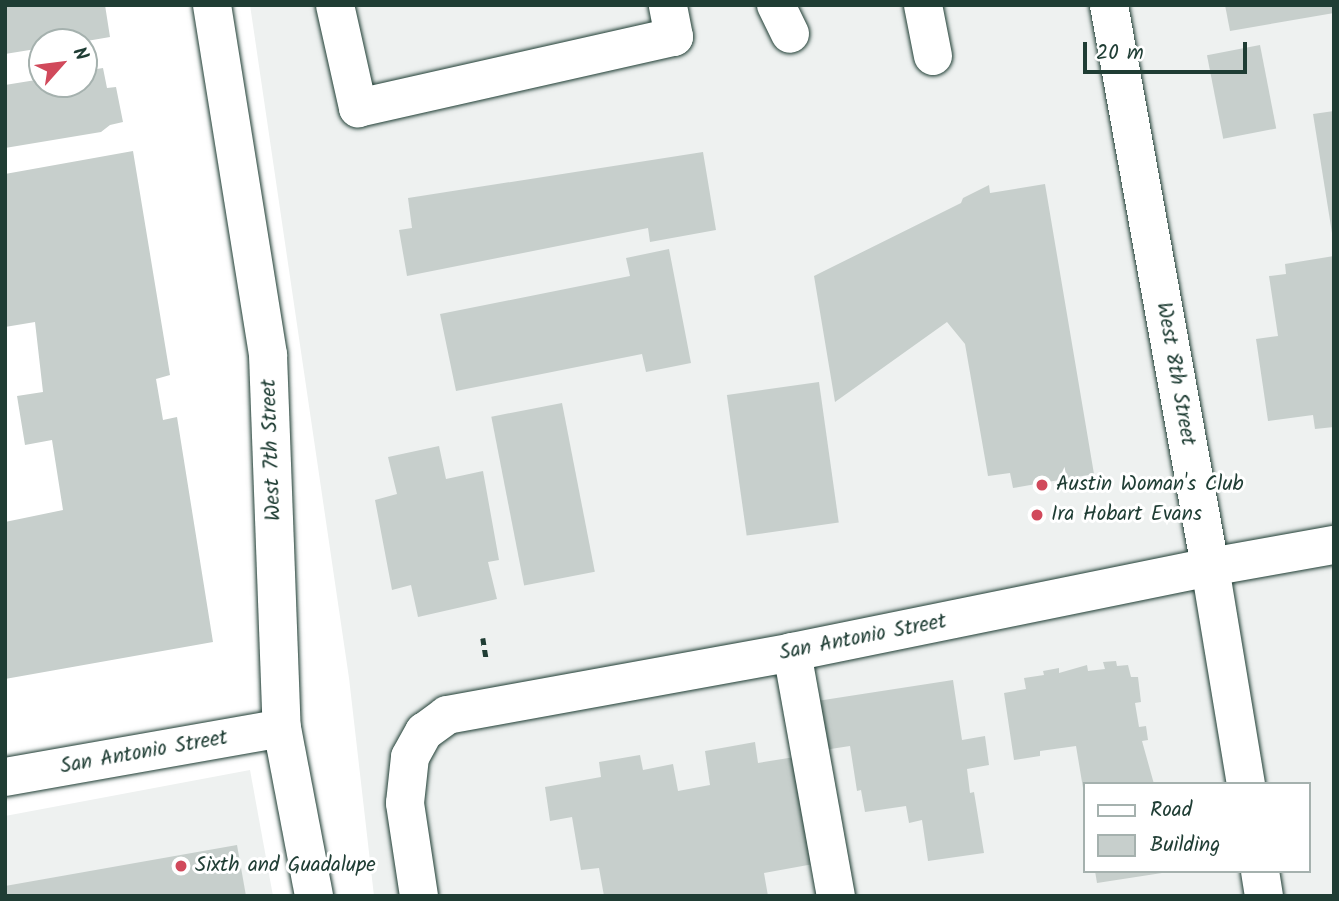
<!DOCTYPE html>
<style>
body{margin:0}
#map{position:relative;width:1339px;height:901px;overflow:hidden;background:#fff;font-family:Kalam,sans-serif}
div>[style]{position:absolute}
.built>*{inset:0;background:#eef1f0}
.building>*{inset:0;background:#c7cfcc;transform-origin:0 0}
.path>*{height:4.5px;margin-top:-2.25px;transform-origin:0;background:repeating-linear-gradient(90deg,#1f3d34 0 7px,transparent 0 12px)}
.roads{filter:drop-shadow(0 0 2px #1f3d34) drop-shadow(0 0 2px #1f3d34)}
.minor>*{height:38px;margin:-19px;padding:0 19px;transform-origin:19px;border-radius:19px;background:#fff}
.dots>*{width:19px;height:19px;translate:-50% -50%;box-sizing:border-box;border:4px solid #fff;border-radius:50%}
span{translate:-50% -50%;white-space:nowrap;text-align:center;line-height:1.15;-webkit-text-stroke:6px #fff;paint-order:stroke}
.street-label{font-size:21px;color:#1f3d34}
.poi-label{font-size:21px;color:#1f3d34}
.left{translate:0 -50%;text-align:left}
.frame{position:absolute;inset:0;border:7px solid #1f3d34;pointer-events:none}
.legend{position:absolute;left:1083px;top:782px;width:228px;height:91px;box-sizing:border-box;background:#fff;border:2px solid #a5b1ae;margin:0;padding:9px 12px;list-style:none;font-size:21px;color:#1f3d34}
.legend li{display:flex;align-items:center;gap:14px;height:35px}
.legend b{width:35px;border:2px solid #a5b1ae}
.north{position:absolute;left:28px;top:28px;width:70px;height:70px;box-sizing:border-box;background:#fff;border:2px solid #a5b1ae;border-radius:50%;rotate:62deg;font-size:19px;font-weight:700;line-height:28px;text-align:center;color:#1f3d34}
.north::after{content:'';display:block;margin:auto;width:24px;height:32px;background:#d1495b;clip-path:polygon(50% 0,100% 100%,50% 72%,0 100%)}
.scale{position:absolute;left:1083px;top:42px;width:164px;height:32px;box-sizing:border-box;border:4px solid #1f3d34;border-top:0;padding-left:9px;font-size:21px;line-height:24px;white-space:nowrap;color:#1f3d34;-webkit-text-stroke:5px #fff;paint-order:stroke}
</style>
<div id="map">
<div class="built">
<div style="clip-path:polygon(evenodd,250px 5px,1334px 5px,1334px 896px,374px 896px,349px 678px,250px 5px,1085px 784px,1309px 784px,1309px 871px,1085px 871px,1085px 784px)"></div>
<div style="clip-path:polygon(250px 770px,273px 896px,5px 896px,5px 816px)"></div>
</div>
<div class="building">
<div style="clip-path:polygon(5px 5px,105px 5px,110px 37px,81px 42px,42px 42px,42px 48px,5px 54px)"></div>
<div style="clip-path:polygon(1225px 5px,1334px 5px,1334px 13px,1230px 31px)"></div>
<div style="left:1260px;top:45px;width:85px;height:54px;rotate:79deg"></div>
<div style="clip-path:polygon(103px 68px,107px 88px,116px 87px,123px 122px,110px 125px,101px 132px,5px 148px,5px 85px,42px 79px,42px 84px,84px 84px,84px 71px)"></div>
<div style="clip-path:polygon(1334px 111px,1334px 233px,1332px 233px,1313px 114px)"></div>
<div style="clip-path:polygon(133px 151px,170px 375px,156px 379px,163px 420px,177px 417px,213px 642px,5px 679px,5px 522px,63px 510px,52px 440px,25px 445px,17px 396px,43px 392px,35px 322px,5px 327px,5px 174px)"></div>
<div style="clip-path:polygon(703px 152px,716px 230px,650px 242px,648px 228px,407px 276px,399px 230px,412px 228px,408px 198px)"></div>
<div style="clip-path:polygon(1045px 184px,1094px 474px,1013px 488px,1010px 473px,988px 476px,965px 344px,947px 322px,835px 402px,814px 276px,961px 203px,963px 198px,989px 185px,990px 193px)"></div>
<div style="clip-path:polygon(669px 249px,691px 363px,646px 372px,642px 354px,456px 391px,440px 314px,630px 276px,626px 258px)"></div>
<div style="clip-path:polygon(1334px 256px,1334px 427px,1315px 429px,1313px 415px,1268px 421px,1256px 339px,1278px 336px,1269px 276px,1286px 274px,1285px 264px)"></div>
<div style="left:819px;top:382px;width:142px;height:93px;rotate:82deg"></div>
<div style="left:562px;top:403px;width:172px;height:72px;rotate:79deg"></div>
<div style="clip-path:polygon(439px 446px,446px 479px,483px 471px,499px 560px,488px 562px,497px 599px,418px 617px,411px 585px,392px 590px,375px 500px,397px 494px,388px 457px)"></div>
<div style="clip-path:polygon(1116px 661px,1117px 666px,1128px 665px,1131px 677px,1138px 677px,1141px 702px,1135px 703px,1139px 727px,1146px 726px,1148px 740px,1142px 741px,1154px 784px,1085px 784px,1084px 794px,1076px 746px,1040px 751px,1040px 756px,1014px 760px,1004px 693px,1026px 689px,1024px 678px,1044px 675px,1043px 671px,1059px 668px,1059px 673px,1087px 665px,1088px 671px,1105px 669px,1103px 662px)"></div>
<div style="clip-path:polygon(953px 680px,962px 740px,985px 736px,989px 765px,967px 769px,970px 793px,974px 792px,984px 853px,928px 861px,922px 820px,909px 823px,906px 806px,865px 812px,861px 790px,857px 791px,850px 746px,824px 750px,817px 701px)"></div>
<div style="clip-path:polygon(755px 742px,758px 763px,801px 756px,819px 863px,764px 873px,768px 896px,604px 896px,599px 868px,581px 870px,572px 817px,550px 821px,545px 787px,601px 777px,599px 762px,640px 755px,643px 770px,673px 764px,678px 791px,710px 785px,705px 751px)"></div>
<div style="clip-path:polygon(237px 845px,246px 896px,5px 896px,5px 886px)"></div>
<div style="clip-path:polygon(1095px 871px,1161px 871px,1162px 873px,1097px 883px)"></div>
</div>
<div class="path">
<div style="left:483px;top:638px;width:20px;rotate:81deg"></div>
</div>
<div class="roads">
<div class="minor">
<div style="left:212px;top:5px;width:354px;rotate:80.9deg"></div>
<div style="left:268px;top:355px;width:373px;rotate:87.9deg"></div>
<div style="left:282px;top:728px;width:171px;rotate:79.2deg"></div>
<div style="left:335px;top:5px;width:106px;rotate:77.4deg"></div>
<div style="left:358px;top:108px;width:324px;rotate:-12.7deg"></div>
<div style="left:674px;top:37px;width:33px;rotate:-101deg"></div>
<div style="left:776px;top:5px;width:32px;rotate:64deg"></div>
<div style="left:923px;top:5px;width:52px;rotate:78.9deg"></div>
<div style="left:1109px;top:5px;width:571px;rotate:79.81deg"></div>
<div style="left:1210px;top:567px;width:220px;rotate:80.6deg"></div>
<div style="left:792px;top:652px;width:248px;rotate:79.8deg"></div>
<div style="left:5px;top:777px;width:281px;rotate:-10deg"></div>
<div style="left:1260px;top:871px;width:25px;rotate:81deg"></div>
<div style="left:419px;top:896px;width:94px;rotate:-98.6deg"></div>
<div style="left:405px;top:803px;width:46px;rotate:-83.8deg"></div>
<div style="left:410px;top:757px;width:29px;rotate:-61deg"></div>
<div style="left:424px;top:732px;width:29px;rotate:-36deg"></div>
<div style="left:447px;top:715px;width:351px;rotate:-10.3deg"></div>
<div style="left:792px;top:652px;width:427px;rotate:-11.5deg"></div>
<div style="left:1210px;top:567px;width:126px;rotate:-10.1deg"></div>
</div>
</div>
<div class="dots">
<div style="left:1042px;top:485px;background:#d1495b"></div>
<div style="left:1037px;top:515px;background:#d1495b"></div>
<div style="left:181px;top:866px;background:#d1495b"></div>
</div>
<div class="street-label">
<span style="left:1175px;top:374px;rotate:80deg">West 8th Street</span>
<span style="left:272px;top:450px;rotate:-92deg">West 7th Street</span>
<span style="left:863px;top:638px;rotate:-11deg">San Antonio Street</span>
<span style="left:144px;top:753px;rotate:-10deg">San Antonio Street</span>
</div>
<div class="poi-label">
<span class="left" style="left:1056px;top:485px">Austin Woman's Club</span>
<span class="left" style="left:1051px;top:515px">Ira Hobart Evans</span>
<span class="left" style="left:195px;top:866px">Sixth and Guadalupe</span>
</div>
<div class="frame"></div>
<ul class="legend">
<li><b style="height:9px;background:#fff"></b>Road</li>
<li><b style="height:19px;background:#c7cfcc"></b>Building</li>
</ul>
<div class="north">N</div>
<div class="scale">20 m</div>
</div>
